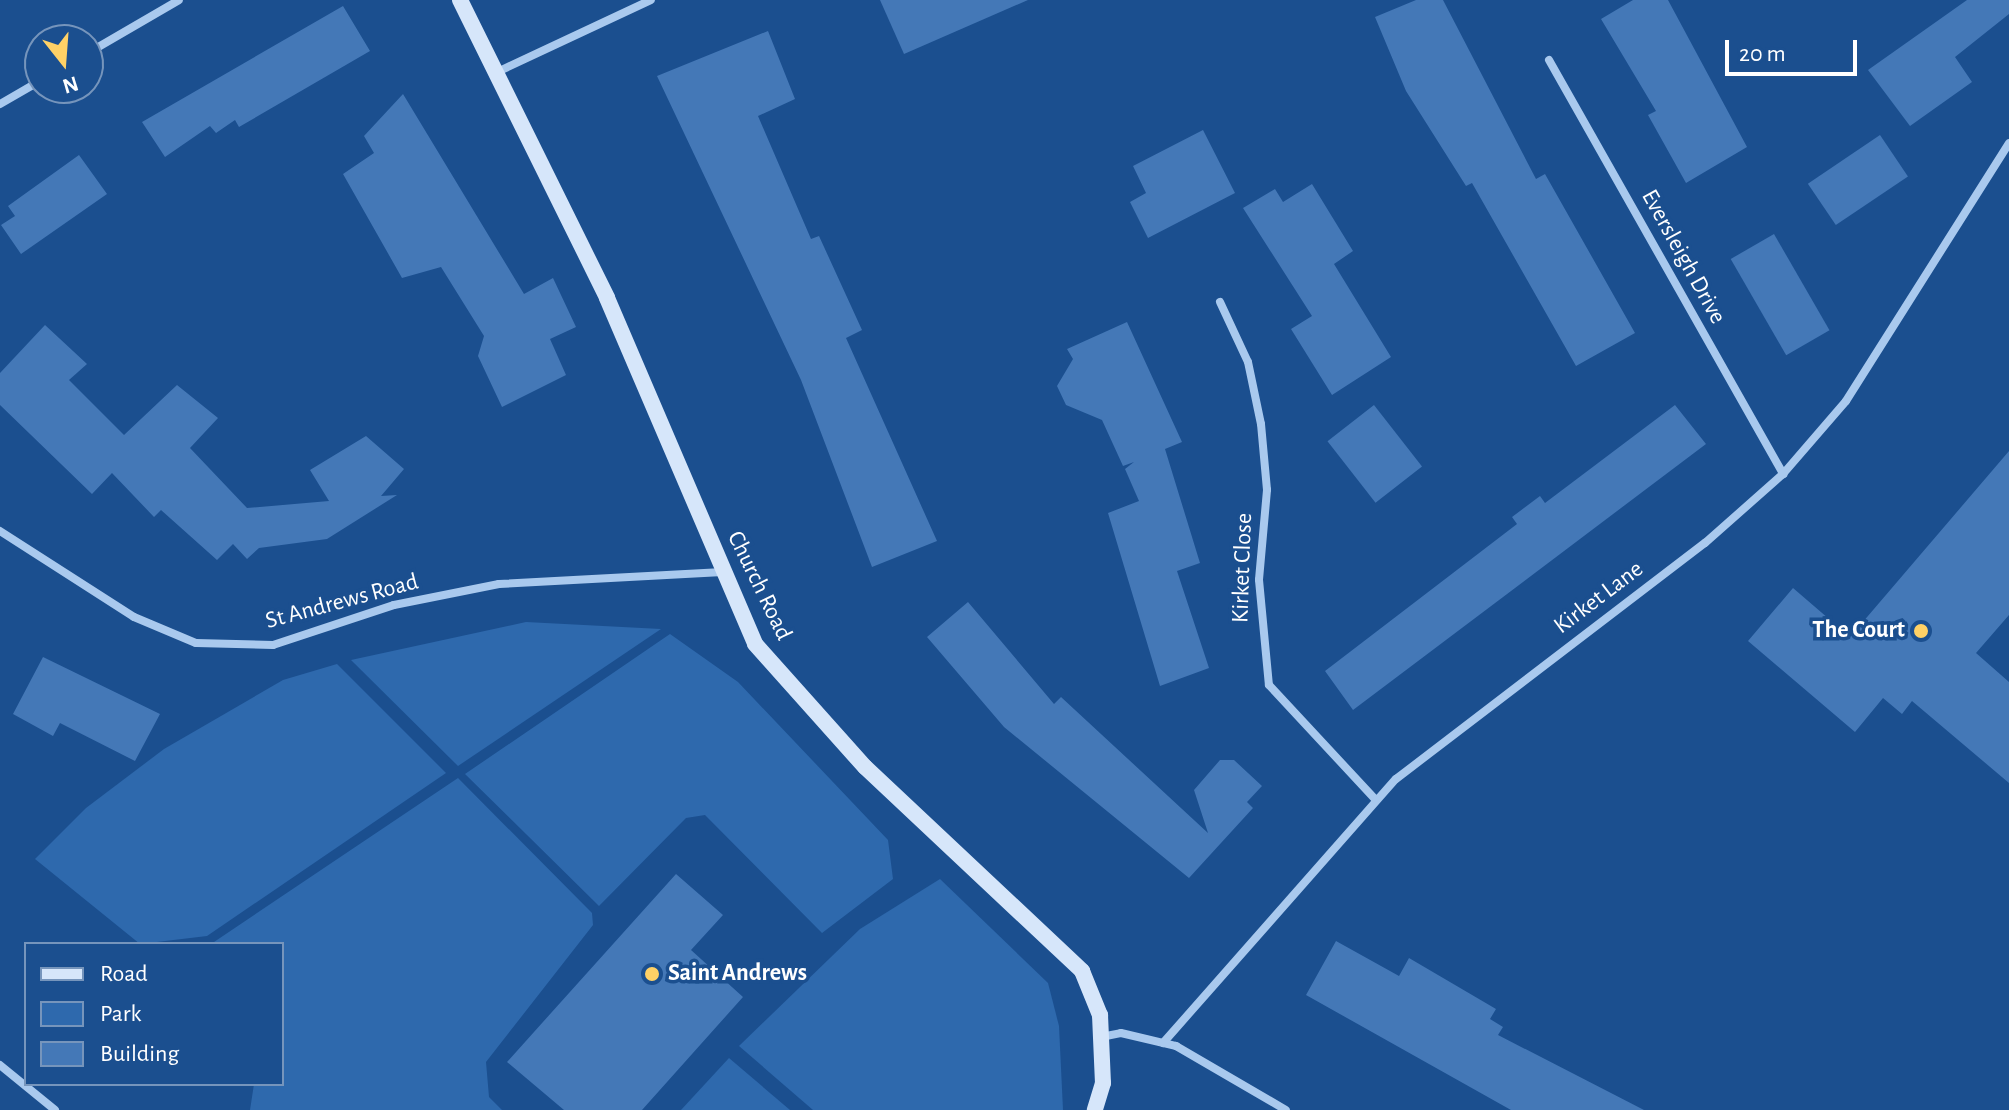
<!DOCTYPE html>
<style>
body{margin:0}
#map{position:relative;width:2009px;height:1110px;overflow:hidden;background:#1b4f8f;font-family:"Alegreya Sans",sans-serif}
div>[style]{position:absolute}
.green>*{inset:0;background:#2e69ad}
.building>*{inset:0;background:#4478b7;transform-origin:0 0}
.minor>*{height:8px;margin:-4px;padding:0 4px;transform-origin:4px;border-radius:4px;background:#a9c9ee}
.secondary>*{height:16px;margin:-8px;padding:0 8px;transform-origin:8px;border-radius:8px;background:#d6e6fa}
.dots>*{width:22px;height:22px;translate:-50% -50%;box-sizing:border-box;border:4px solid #1b4f8f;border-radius:50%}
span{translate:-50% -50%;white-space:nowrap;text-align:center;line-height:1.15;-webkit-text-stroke:7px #1b4f8f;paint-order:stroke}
.street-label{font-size:24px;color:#fff}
.poi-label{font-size:24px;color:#fff;font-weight:700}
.right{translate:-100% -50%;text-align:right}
.left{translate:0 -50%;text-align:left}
.legend{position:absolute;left:24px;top:942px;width:260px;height:144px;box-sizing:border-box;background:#1b4f8f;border:2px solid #7695bc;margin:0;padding:10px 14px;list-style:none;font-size:24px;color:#fff}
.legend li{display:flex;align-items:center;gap:16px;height:40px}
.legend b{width:40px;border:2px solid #7695bc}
.north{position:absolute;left:24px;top:24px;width:80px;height:80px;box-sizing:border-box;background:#1b4f8f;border:2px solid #7695bc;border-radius:50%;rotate:163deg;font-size:22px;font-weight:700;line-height:32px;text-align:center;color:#fff}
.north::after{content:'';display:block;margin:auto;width:28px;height:36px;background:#ffd166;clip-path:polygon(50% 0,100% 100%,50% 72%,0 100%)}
.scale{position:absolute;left:1725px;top:40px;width:132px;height:36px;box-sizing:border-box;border:4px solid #fff;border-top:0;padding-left:10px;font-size:24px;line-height:28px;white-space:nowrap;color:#fff;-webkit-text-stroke:6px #1b4f8f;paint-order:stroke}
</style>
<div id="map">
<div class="green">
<div style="clip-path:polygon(526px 622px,661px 629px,458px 766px,351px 660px)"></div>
<div style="clip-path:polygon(670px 634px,738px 682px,888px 840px,893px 879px,822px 933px,705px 815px,686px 818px,599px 906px,465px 774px)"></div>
<div style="clip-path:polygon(337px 664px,446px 773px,207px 936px,140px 944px,35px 859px,86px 808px,164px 749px,283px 680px)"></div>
<div style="clip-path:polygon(458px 778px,592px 913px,593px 925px,486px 1062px,489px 1097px,502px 1110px,250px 1110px,254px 1084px,282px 1084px,282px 944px,214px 942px)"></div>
<div style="clip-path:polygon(940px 879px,1048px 983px,1059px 1026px,1063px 1110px,813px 1110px,739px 1046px,860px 929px)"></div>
<div style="clip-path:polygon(729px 1058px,790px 1110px,681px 1110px)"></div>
</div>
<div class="building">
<div style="clip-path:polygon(880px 0,1028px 0,904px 54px)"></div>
<div style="clip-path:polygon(1416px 0,1443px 0,1536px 179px,1545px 174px,1635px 333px,1576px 366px,1472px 183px,1466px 186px,1406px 91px,1375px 17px)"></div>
<div style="clip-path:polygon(1633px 0,1668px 0,1747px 147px,1686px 183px,1648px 115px,1656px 111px,1601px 19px)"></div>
<div style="clip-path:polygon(1967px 0,2009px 0,2009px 14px,1955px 57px,1972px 82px,1910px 126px,1868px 70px)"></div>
<div style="clip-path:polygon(343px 6px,370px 51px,239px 127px,235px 120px,216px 133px,210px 126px,165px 157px,142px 122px)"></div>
<div style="clip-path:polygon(768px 31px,795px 99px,758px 116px,811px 239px,819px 236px,862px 330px,846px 338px,937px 541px,872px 567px,801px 380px,657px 76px)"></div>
<div style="clip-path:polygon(403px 94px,524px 294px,553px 278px,576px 327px,550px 339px,566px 375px,502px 407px,478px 356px,484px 336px,441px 267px,402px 278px,343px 174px,374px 153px,364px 136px)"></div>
<div style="clip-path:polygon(1203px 130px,1235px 193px,1148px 238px,1130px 202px,1146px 193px,1133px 166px)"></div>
<div style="left:1880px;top:135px;width:50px;height:87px;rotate:56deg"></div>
<div style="clip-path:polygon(79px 155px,107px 194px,21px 254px,1px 225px,15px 216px,8px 206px)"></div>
<div style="clip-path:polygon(1312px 184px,1353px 251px,1334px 264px,1391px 357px,1332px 395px,1291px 329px,1312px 316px,1243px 208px,1275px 189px,1283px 202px)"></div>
<div style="left:1774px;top:234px;width:111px;height:50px;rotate:60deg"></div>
<div style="clip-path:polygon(1127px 322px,1182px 442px,1165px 449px,1200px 563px,1177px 571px,1209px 668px,1160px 686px,1108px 513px,1139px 501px,1125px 469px,1134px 462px,1123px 466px,1102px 420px,1066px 405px,1057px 386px,1073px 359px,1067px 349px)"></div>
<div style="clip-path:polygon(45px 325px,87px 364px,69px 380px,124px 435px,177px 385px,218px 418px,190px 448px,247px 508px,329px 501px,310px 470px,366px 436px,404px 469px,381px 496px,397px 495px,327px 539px,259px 548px,247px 559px,233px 544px,217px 560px,161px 510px,154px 517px,112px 473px,92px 494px,0 405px,0 373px)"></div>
<div style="left:1374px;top:405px;width:78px;height:59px;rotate:52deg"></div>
<div style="clip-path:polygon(1675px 405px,1706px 444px,1353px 710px,1325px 671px,1517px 524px,1512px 517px,1540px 496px,1545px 503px)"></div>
<div style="clip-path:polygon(2009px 451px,2009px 615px,1976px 653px,2009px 682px,2009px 783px,1912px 701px,1902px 714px,1883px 698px,1855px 732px,1748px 641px,1793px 588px,1850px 637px)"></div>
<div style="clip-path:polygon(968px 602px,1054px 704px,1061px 697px,1208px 833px,1194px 790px,1220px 760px,1234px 760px,1262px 786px,1247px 802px,1253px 808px,1189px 878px,1004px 727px,927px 637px)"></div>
<div style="clip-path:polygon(43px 657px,160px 714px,135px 761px,60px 723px,53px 736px,13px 714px)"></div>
<div style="clip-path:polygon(676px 874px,723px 915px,691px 950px,743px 997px,642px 1110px,564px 1110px,507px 1062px)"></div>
<div style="clip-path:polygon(1336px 941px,1399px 976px,1409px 958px,1496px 1009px,1490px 1019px,1503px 1027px,1498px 1035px,1644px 1110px,1511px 1110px,1306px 995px)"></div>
</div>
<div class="minor">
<div style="left:88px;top:53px;width:105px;rotate:-30.2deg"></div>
<div style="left:1549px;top:60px;width:476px;rotate:60.5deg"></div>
<div style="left:495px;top:73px;width:172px;rotate:-25.1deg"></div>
<div style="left:0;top:104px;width:46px;rotate:-29.9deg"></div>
<div style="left:1220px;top:302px;width:66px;rotate:65deg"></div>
<div style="left:1248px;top:362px;width:63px;rotate:78.2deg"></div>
<div style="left:1261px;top:424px;width:66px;rotate:84.8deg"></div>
<div style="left:1267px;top:490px;width:90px;rotate:95.1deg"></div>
<div style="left:1259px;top:580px;width:105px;rotate:84.6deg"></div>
<div style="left:1269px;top:685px;width:157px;rotate:47.1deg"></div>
<div style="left:0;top:531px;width:159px;rotate:32.7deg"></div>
<div style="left:134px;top:617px;width:67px;rotate:22.8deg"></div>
<div style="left:196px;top:643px;width:77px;rotate:1.5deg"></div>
<div style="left:273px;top:645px;width:127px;rotate:-18.3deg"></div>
<div style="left:394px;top:605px;width:107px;rotate:-11.3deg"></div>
<div style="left:499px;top:584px;width:224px;rotate:-3.1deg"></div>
<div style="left:1101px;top:1037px;width:20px;rotate:-11deg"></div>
<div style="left:1121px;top:1033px;width:57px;rotate:13.3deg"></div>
<div style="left:1176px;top:1046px;width:127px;rotate:30.2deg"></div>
<div style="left:1163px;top:1043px;width:352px;rotate:-48.6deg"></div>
<div style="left:1396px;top:779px;width:389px;rotate:-37.4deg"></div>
<div style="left:1705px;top:543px;width:104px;rotate:-41.5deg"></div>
<div style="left:1783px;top:474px;width:96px;rotate:-49.2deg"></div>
<div style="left:1846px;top:401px;width:305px;rotate:-57.7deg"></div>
<div style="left:0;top:1065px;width:71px;rotate:39.3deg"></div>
</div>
<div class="secondary">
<div style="left:460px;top:0;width:332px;rotate:63.7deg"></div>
<div style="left:607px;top:298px;width:376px;rotate:66.8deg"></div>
<div style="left:755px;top:644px;width:165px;rotate:48.2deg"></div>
<div style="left:865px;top:767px;width:298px;rotate:43.2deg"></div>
<div style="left:1082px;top:971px;width:48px;rotate:67.8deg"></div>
<div style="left:1100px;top:1015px;width:68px;rotate:87.5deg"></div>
<div style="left:1103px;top:1083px;width:28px;rotate:107deg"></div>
</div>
<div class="dots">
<div style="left:1921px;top:631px;background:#ffd166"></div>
<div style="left:652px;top:974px;background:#ffd166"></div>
</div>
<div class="street-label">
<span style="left:1683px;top:257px;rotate:61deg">Eversleigh Drive</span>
<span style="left:1243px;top:568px;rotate:-88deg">Kirket Close</span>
<span style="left:759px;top:586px;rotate:64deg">Church Road</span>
<span style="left:1599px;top:598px;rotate:-37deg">Kirket Lane</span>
<span style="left:342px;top:602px;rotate:-15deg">St Andrews Road</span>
</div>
<div class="poi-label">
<span class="right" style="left:1905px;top:631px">The Court</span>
<span class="left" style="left:668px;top:974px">Saint Andrews</span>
</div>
<ul class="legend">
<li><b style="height:10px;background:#d6e6fa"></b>Road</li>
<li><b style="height:22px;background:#2e69ad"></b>Park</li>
<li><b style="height:22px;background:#4478b7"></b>Building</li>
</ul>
<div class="north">N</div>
<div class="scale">20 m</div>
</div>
